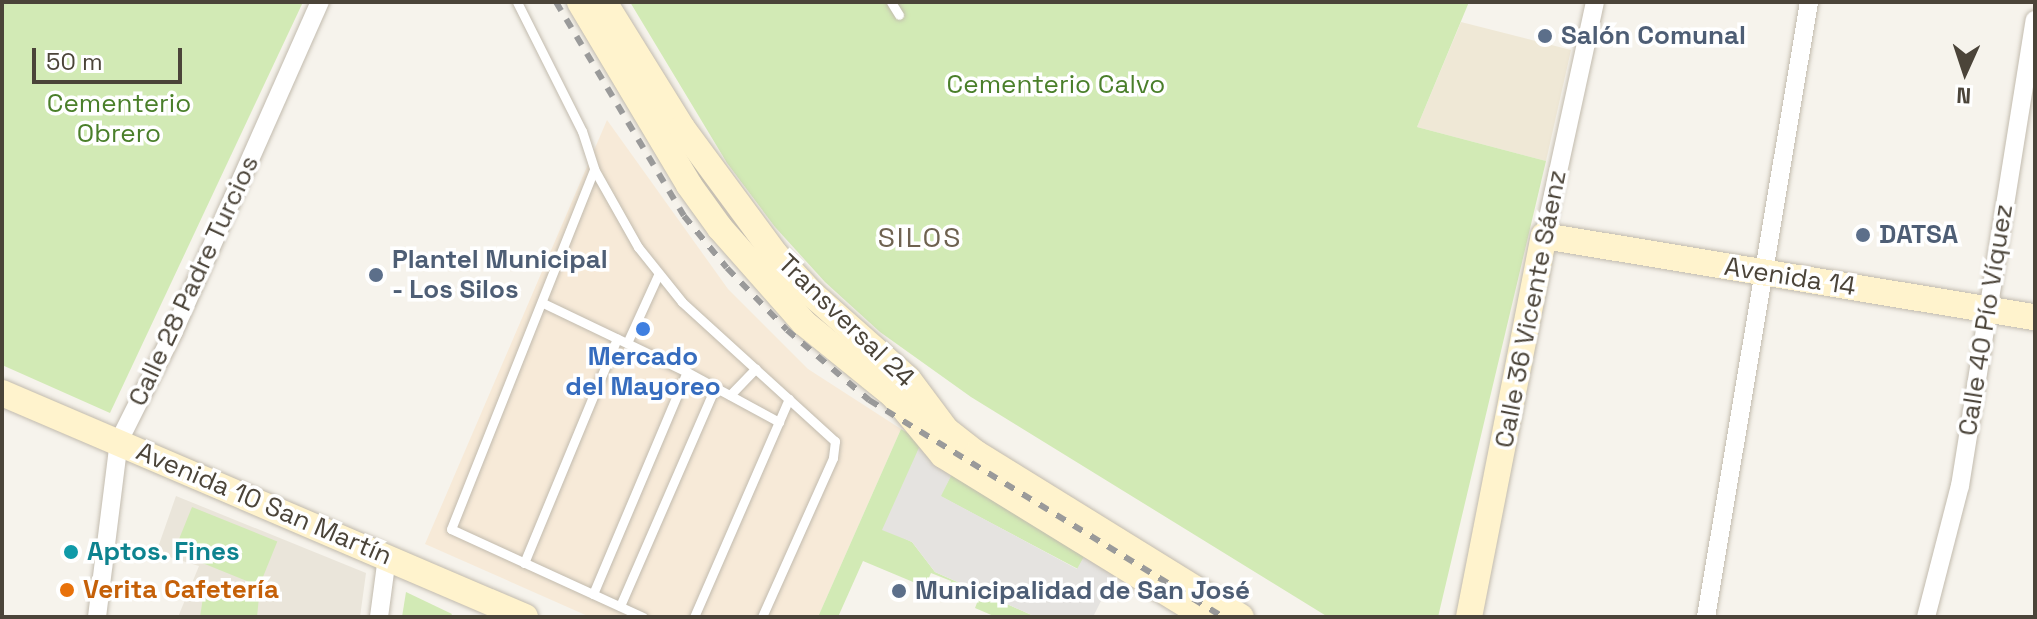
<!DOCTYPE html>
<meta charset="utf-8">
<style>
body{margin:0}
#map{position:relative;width:2037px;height:619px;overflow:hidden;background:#f6f3ec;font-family:"Space Grotesk",sans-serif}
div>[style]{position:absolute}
.residential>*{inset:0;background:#eae5da}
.commercial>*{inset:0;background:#f7ead8}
.education>*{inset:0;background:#efe8d6}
.green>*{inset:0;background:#d2eab5;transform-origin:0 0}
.parking>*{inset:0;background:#e5e3e0}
.roads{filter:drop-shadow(0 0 2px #c2bbae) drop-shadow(0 0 2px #c2bbae)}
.lane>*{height:9px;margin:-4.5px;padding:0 4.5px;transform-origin:4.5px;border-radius:4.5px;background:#fff}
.street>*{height:18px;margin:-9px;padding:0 9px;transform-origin:9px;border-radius:9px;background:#fff}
.secondary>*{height:26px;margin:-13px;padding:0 13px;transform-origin:13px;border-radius:13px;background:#fff3cd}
.rail>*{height:6px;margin-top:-3px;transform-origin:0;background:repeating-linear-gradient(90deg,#9a9a9a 0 10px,transparent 0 20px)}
.dots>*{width:22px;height:22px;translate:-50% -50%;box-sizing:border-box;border:4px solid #fff;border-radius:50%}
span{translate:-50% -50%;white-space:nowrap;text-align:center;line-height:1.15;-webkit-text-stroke:7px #fff;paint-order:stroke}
.service-label{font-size:26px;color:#4e5e75;font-weight:700}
.left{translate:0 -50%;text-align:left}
.park-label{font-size:26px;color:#4a7f2a}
.street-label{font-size:26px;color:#4b4439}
.shop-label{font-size:26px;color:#366cbe;font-weight:700}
.culture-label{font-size:26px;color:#0d838f;font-weight:700}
.food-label{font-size:26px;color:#c56008;font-weight:700}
.neighbourhood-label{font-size:28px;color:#6e6250;letter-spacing:2px}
.frame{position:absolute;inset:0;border:4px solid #4b4439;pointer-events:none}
.north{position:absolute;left:1925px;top:32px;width:80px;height:80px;-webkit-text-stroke:6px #fff;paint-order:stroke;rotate:183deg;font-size:22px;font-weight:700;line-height:32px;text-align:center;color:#4b4439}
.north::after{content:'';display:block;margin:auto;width:28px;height:36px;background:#4b4439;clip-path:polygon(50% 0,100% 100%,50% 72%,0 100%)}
.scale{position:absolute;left:32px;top:48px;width:150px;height:36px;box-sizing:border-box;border:4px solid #4b4439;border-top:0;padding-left:10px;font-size:24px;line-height:28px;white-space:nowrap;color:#4b4439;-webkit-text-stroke:6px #fff;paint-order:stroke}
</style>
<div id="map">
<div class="residential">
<div style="clip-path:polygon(176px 496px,366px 573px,360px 617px,178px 617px,199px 566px,156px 553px)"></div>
</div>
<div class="commercial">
<div style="clip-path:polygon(607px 120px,728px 289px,808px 369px,901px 429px,818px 617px,590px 617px,425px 544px)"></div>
</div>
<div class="education">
<div style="clip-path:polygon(1461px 22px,1571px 50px,1546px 161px,1417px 127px)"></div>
</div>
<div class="green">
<div style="clip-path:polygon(2px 2px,303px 2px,110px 413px,2px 365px)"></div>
<div style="clip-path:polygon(630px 2px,1469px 2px,1417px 127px,1546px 161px,1438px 617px,1328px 617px,971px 397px,880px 332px,825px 282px,775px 227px,727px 163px)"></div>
<div style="clip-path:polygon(901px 429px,922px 441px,887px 530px,912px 542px,935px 572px,1036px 617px,996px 617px,975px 608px,980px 595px,962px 587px,956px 600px,945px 595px,951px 581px,931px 573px,925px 587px,863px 561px,838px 617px,818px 617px)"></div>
<div style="clip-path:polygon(955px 468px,1087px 551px,1078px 569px,940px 496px)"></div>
<div style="left:192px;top:507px;width:92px;height:48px;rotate:22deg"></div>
<div style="clip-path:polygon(204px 591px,259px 597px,257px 617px,200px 617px)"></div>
<div style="clip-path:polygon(406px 592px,452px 614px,450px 617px,402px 617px)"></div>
</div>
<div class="parking">
<div style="clip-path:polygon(922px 441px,955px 468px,941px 496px,1077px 569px,1087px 551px,1117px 569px,1093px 617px,1036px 617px,935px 572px,912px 542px,882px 530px)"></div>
</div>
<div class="roads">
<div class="lane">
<div style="left:517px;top:2px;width:144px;rotate:63.3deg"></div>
<div style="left:582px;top:131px;width:40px;rotate:72deg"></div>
<div style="left:891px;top:2px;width:15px;rotate:58deg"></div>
<div style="left:543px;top:303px;width:160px;rotate:25.6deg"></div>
<div style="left:687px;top:372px;width:105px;rotate:28.5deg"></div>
<div style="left:627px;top:343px;width:75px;rotate:-65.5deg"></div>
<div style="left:730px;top:395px;width:37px;rotate:-46deg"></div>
<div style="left:524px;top:563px;width:243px;rotate:-67.5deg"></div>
<div style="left:593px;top:594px;width:241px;rotate:-67.1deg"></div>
<div style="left:620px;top:606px;width:239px;rotate:-66.5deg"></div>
<div style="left:643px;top:617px;width:211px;rotate:-155.4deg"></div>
<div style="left:451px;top:529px;width:387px;rotate:-68.3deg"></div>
<div style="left:594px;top:169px;width:90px;rotate:60.6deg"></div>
<div style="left:638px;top:247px;width:70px;rotate:51.3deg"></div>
<div style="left:682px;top:302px;width:207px;rotate:42.3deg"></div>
<div style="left:835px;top:441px;width:17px;rotate:97deg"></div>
<div style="left:833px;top:458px;width:174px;rotate:114.1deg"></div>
<div style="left:694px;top:617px;width:238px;rotate:-66.5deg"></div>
</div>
<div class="street">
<div style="left:1544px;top:236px;width:239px;rotate:-77.7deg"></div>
<div style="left:97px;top:617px;width:177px;rotate:-82.9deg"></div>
<div style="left:119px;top:441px;width:123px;rotate:-63.4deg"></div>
<div style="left:174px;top:331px;width:360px;rotate:-66.1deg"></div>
<div style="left:379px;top:617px;width:61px;rotate:-82.4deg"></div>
<div style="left:1706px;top:617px;width:624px;rotate:-80.49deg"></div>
<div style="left:1926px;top:617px;width:135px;rotate:-75.5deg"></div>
<div style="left:1960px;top:486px;width:472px;rotate:-80.9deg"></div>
</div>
<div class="secondary">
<div style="left:580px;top:2px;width:213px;rotate:59.2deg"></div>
<div style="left:689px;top:185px;width:53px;rotate:54.2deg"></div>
<div style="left:720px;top:228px;width:127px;rotate:48.5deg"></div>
<div style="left:804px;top:323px;width:114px;rotate:39deg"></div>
<div style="left:893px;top:395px;width:78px;rotate:50.2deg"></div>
<div style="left:943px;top:455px;width:309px;rotate:31.6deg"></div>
<div style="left:604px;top:2px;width:148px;rotate:58.2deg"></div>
<div style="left:682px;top:128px;width:155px;rotate:53.6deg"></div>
<div style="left:774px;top:253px;width:57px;rotate:47.1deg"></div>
<div style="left:813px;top:295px;width:127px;rotate:41.5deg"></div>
<div style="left:908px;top:379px;width:64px;rotate:53.3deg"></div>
<div style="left:946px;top:430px;width:39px;rotate:38deg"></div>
<div style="left:977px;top:454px;width:310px;rotate:31.7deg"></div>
<div style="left:2px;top:393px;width:569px;rotate:23.19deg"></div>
<div style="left:1469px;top:617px;width:388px;rotate:-78.9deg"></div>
<div style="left:1544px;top:236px;width:498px;rotate:9.4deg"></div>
</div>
</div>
<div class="rail">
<div style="left:556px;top:2px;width:249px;rotate:59.1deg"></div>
<div style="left:684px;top:216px;width:67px;rotate:50.4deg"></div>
<div style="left:727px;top:268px;width:86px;rotate:45.9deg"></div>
<div style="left:787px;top:330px;width:108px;rotate:40.5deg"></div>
<div style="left:869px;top:400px;width:415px;rotate:31.5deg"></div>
</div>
<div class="dots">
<div style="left:1545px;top:36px;background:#5c6f8a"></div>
<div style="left:1863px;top:235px;background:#5c6f8a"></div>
<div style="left:376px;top:275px;background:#5c6f8a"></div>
<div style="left:643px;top:329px;background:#3f7fe0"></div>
<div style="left:71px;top:552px;background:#0f9aa8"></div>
<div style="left:67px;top:590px;background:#e8710a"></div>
<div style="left:899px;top:591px;background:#5c6f8a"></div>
</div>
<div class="service-label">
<span class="left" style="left:1561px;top:36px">Salón Comunal</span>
<span class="left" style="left:1879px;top:235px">DATSA</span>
<span class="left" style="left:392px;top:275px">Plantel Municipal<br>- Los Silos</span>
<span class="left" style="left:915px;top:591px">Municipalidad de San José</span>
</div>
<div class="park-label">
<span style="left:1056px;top:85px">Cementerio Calvo</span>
<span style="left:119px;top:119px">Cementerio<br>Obrero</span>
</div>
<div class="street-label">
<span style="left:1790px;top:277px;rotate:9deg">Avenida 14</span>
<span style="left:194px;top:281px;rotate:-65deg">Calle 28 Padre Turcios</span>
<span style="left:1531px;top:309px;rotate:-79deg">Calle 36 Vicente Sáenz</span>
<span style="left:1986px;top:320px;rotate:-81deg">Calle 40 Pío Víquez</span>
<span style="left:846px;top:321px;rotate:44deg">Transversal 24</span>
<span style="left:264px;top:504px;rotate:23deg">Avenida 10 San Martín</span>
</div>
<div class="shop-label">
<span style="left:643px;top:372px">Mercado<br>del Mayoreo</span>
</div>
<div class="culture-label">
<span class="left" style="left:87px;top:552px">Aptos. Fines</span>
</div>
<div class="food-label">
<span class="left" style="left:83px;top:590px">Verita Cafetería</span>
</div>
<div class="neighbourhood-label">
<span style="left:920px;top:237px">SILOS</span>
</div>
<div class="frame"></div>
<div class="north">N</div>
<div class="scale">50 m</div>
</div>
